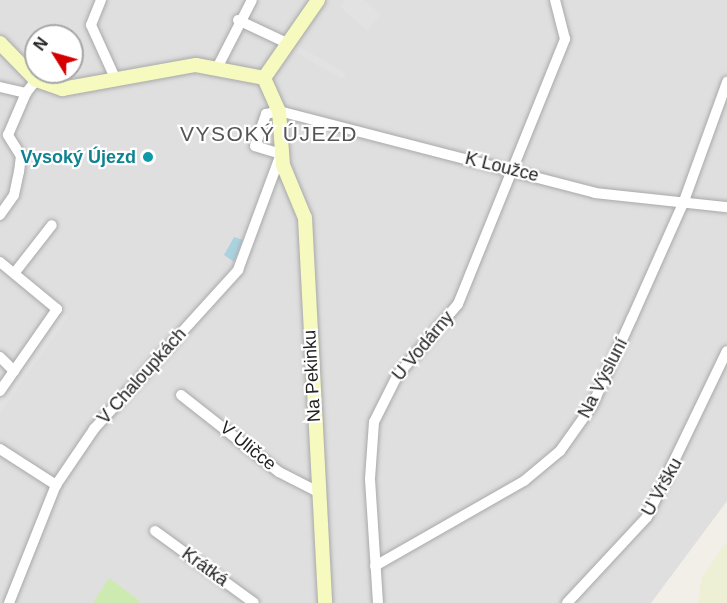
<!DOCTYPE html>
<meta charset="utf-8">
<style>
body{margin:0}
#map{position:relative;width:727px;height:603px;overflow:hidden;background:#f2efe9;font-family:Arial,sans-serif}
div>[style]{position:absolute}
.residential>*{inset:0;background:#e0dfdf}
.farmland>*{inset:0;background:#eef0d5}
.grass>*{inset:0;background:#cdebb0}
.parking>*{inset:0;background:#e2e2e2;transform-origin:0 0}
.water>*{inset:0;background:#aad3df}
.roads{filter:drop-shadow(0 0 2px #a9a9a9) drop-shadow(0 0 2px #a9a9a9)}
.street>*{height:10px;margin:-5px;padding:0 5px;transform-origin:5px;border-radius:5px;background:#fff}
.secondary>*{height:14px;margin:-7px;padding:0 7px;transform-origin:7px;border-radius:7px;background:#f7fabf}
.dots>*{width:16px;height:16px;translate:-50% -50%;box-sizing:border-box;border:3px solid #fff;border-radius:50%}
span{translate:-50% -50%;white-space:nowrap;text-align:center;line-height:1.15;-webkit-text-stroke:4.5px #fff;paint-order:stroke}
.culture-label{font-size:18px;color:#0d838f;font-weight:700}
.right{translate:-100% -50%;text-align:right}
.street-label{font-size:18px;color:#222}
.quarter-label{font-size:21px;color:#555;letter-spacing:1.5px}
.north{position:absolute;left:24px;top:24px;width:60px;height:60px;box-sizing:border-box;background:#fff;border:2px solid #a7a7a7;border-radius:50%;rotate:307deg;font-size:16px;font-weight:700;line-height:24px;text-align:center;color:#222}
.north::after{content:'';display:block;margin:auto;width:21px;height:27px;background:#d40000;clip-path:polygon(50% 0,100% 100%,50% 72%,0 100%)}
</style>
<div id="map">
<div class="residential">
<div style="clip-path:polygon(evenodd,0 0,727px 0,727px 501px,651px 603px,0 603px,0 0,36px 36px,72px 36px,72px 72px,36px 72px,36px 36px)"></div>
</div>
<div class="farmland">
<div style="clip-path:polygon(727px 541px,727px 603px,698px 603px,702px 577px)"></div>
</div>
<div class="grass">
<div style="clip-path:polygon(109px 578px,140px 601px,138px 603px,93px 603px)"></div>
</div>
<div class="parking">
<div style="clip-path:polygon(346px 0,364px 0,381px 15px,367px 31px,340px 7px)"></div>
<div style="left:296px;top:45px;width:57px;height:7px;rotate:29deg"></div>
<div style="left:43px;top:218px;width:7px;height:47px;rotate:34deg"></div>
<div style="clip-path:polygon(62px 313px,68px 317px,0 413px,0 398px)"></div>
</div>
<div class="water">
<div style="clip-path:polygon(234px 237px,243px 240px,234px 262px,224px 255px)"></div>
</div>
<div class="roads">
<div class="street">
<div style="left:101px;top:0;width:27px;rotate:112deg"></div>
<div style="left:91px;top:25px;width:60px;rotate:65.6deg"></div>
<div style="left:238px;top:20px;width:54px;rotate:25.1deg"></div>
<div style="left:217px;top:68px;width:76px;rotate:-62.8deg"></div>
<div style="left:0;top:87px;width:27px;rotate:13deg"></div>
<div style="left:26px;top:93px;width:16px;rotate:-52deg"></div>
<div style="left:0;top:215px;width:24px;rotate:-55deg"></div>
<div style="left:14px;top:195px;width:24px;rotate:-78deg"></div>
<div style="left:19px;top:172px;width:16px;rotate:-83deg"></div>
<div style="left:21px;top:156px;width:25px;rotate:-122deg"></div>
<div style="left:8px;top:135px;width:46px;rotate:-66.8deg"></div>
<div style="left:0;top:262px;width:74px;rotate:39.5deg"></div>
<div style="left:57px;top:309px;width:100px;rotate:124.8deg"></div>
<div style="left:16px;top:271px;width:58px;rotate:-52deg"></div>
<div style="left:0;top:357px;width:20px;rotate:45deg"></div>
<div style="left:181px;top:395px;width:125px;rotate:38.2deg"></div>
<div style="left:279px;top:472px;width:44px;rotate:27.1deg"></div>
<div style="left:0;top:449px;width:67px;rotate:32.7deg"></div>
<div style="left:155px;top:531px;width:122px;rotate:36deg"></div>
<div style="left:375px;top:566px;width:172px;rotate:-29.7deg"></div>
<div style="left:524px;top:481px;width:47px;rotate:-39.8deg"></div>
<div style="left:560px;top:451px;width:55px;rotate:-54.6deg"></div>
<div style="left:592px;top:406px;width:97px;rotate:-65.6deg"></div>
<div style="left:632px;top:318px;width:128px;rotate:-66deg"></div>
<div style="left:684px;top:201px;width:127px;rotate:-70.1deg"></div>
<div style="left:9px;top:603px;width:127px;rotate:-68.3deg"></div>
<div style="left:56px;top:485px;width:68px;rotate:-55.8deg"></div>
<div style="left:94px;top:429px;width:215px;rotate:-47.8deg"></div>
<div style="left:238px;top:270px;width:124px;rotate:-69.7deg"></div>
<div style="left:281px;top:154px;width:27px;rotate:-163deg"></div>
<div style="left:255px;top:146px;width:34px;rotate:-71deg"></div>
<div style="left:266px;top:114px;width:13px;rotate:-13deg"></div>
<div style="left:279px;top:111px;width:326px;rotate:14.5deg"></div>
<div style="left:595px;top:193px;width:133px;rotate:6.1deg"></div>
<div style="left:378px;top:603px;width:124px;rotate:-93.7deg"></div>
<div style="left:370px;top:479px;width:57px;rotate:-86deg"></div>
<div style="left:374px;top:422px;width:51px;rotate:-63.4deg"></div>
<div style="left:397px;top:376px;width:94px;rotate:-49.7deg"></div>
<div style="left:458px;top:304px;width:286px;rotate:-68deg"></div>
<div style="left:565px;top:39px;width:40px;rotate:-104.4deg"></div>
<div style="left:567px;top:603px;width:117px;rotate:-47.1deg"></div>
<div style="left:647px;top:517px;width:184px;rotate:-64.3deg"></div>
</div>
<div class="secondary">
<div style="left:0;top:43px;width:52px;rotate:45.8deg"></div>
<div style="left:36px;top:80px;width:28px;rotate:19deg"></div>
<div style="left:62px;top:89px;width:136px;rotate:-10.2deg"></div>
<div style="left:196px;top:65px;width:69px;rotate:10.8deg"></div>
<div style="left:264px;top:78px;width:36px;rotate:66deg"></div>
<div style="left:279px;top:111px;width:54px;rotate:85.8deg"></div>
<div style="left:283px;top:165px;width:57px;rotate:67.5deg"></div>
<div style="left:305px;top:218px;width:386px;rotate:87deg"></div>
<div style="left:264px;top:78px;width:95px;rotate:-55.3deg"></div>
</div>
</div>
<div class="dots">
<div style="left:148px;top:157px;background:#0f9aa8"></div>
</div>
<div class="culture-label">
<span class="right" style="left:136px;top:157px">Vysoký Újezd</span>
</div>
<div class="street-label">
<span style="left:502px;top:167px;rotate:14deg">K Loužce</span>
<span style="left:423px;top:346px;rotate:-50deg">U Vodárny</span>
<span style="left:142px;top:376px;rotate:-48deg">V Chaloupkách</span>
<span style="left:312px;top:376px;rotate:-93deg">Na Pekinku</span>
<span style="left:603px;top:378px;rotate:-63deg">Na Výsluní</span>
<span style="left:248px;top:446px;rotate:39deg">V Uličce</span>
<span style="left:662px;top:487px;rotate:-61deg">U Vršku</span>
<span style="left:205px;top:567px;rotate:36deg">Krátká</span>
</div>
<div class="quarter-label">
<span style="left:269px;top:134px">VYSOKÝ ÚJEZD</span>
</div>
<div class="north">N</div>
</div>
